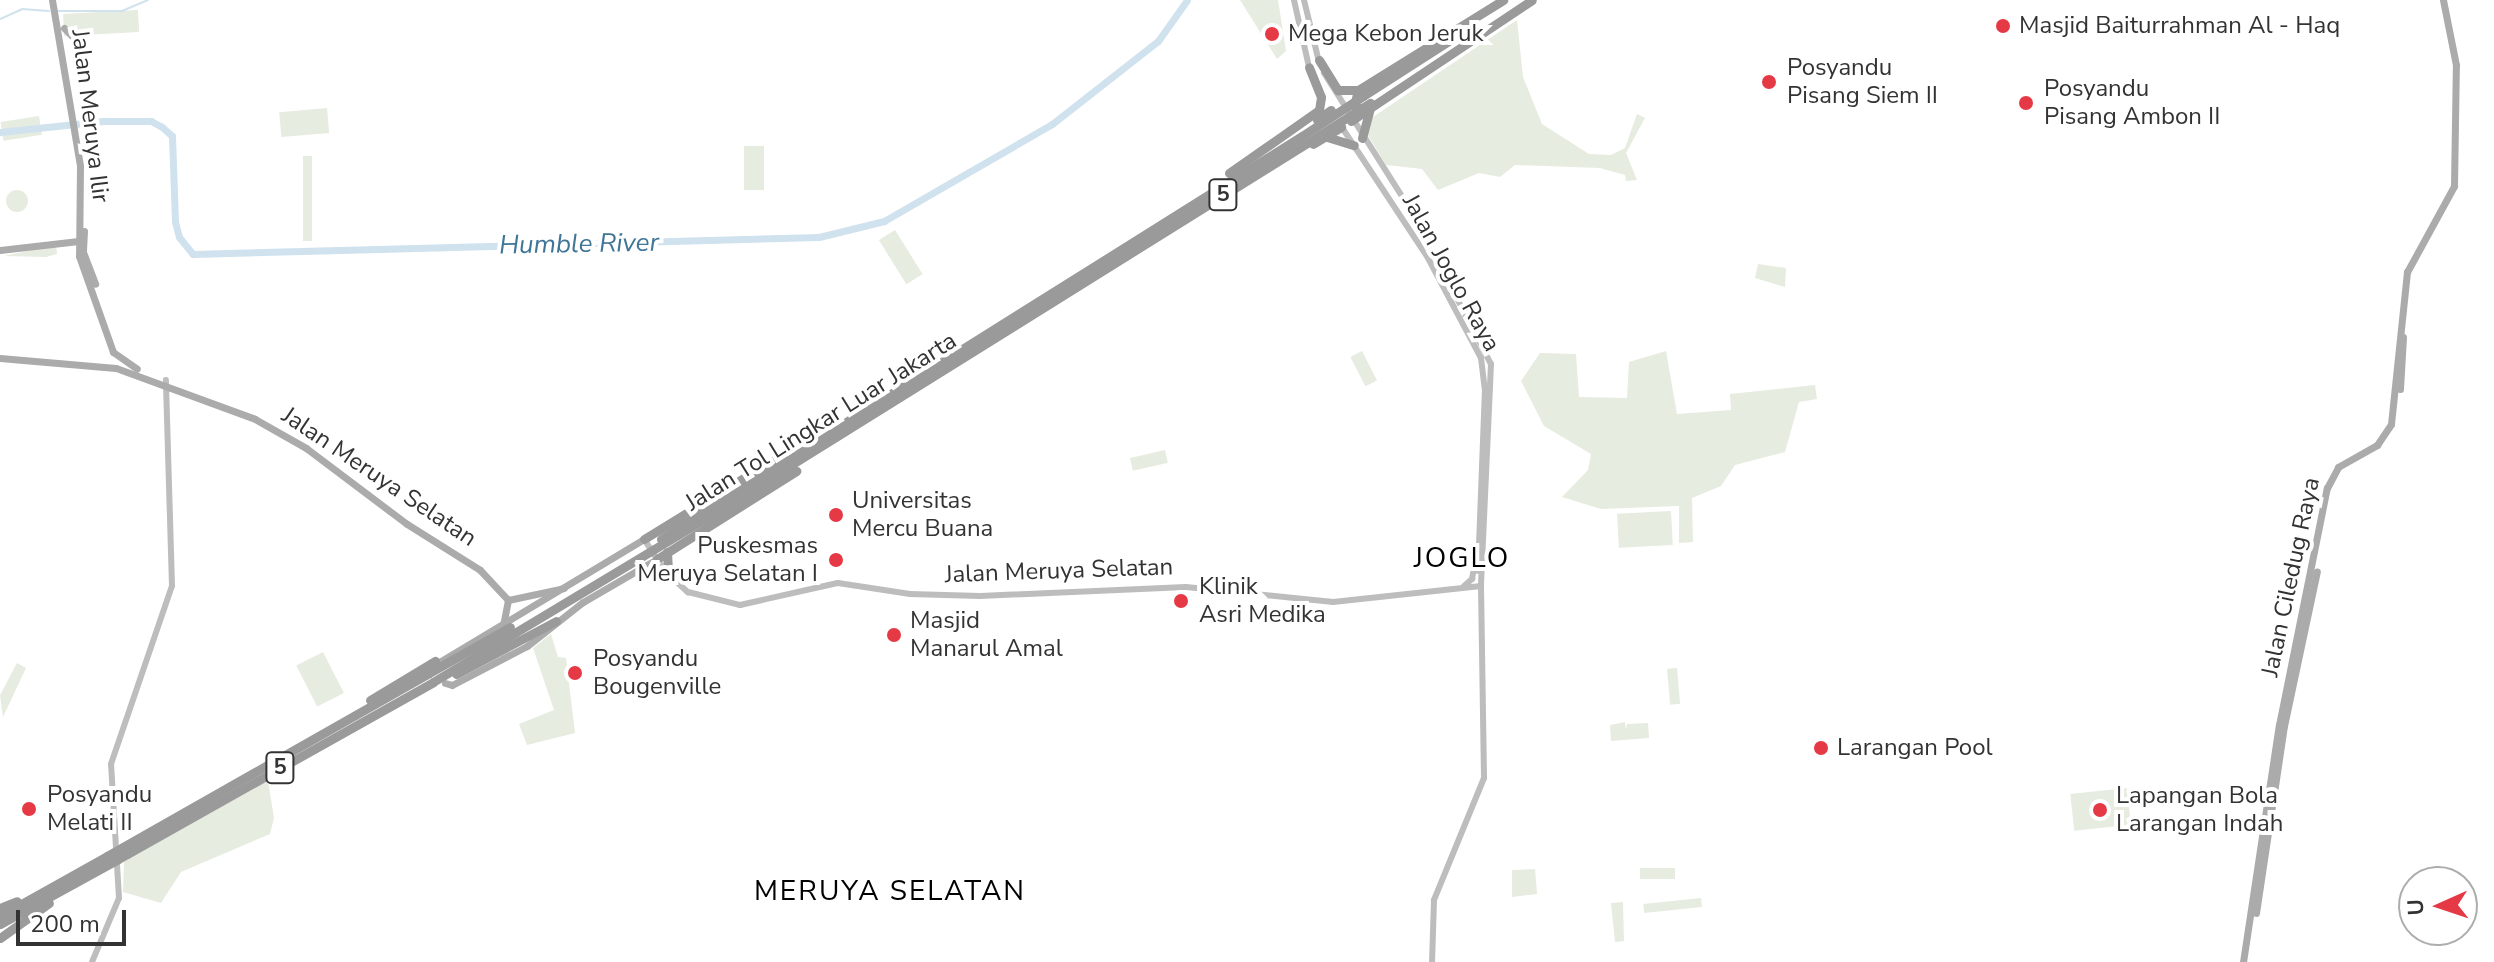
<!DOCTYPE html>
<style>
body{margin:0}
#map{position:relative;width:2494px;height:962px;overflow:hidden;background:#fff;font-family:"Nunito Sans",sans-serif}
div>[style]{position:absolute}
.green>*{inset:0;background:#e6ecdf;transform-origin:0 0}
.round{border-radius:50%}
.stream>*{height:2px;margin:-1px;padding:0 1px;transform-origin:1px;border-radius:1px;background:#cfe2ee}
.river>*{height:7px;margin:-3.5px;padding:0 3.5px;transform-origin:3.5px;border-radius:3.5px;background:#cfe2ee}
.secondary>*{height:6px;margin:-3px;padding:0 3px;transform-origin:3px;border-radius:3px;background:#bdbdbd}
.primary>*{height:7px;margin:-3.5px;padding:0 3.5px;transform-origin:3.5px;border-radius:3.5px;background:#ababab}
.highway>*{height:9px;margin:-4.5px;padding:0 4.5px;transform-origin:4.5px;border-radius:4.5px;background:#9a9a9a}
.highway-bridge>*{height:9px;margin:-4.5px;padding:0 4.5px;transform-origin:4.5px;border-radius:4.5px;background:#9a9a9a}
.dots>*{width:22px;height:22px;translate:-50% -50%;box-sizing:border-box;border:4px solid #fff;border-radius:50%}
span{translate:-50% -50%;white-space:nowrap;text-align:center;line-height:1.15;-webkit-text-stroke:8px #fff;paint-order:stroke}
.shield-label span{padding:2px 6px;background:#fff;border:2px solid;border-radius:6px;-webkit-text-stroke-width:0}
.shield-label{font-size:22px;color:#333;font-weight:700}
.poi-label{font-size:24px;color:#333}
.left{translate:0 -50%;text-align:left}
.right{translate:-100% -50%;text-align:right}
.street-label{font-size:24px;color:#333}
.water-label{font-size:26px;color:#3f7597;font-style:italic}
.quarter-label{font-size:28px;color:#000;letter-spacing:2px}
.north{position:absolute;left:2398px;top:866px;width:80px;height:80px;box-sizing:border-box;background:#fff;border:2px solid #adadad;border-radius:50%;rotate:267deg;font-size:22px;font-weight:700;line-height:32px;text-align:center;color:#333}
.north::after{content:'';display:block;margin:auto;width:28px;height:36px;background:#e63946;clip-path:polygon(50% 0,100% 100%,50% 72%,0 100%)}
.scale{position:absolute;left:16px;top:910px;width:110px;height:36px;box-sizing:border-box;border:4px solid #333;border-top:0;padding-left:10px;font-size:24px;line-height:28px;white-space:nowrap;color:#333;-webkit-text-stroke:6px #fff;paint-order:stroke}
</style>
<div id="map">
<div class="green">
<div style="clip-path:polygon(1240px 0,1278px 0,1286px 51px,1277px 59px)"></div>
<div style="left:138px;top:10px;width:22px;height:75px;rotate:87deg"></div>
<div style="clip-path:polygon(1517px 20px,1523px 77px,1542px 124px,1589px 154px,1611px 155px,1625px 148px,1637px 114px,1645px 118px,1626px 153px,1637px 180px,1626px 181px,1625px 175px,1600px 168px,1515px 165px,1500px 177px,1479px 173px,1438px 190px,1422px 169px,1386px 165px,1366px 132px,1367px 121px)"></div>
<div style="left:327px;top:108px;width:25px;height:48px;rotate:85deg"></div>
<div style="left:39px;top:116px;width:19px;height:39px;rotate:81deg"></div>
<div style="left:744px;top:146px;width:20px;height:44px"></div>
<div style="left:303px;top:156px;width:9px;height:85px"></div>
<div class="round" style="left:6px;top:190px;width:22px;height:22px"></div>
<div style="left:895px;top:230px;width:52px;height:19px;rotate:58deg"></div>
<div style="clip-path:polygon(56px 245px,57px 254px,46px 257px,4px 256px)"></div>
<div style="clip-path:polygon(1758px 264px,1786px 268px,1785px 287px,1755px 278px)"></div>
<div style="left:1362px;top:351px;width:33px;height:13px;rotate:63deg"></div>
<div style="clip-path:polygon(1666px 351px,1677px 414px,1731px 410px,1730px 394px,1815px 385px,1817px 399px,1799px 402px,1785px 452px,1735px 465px,1721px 486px,1692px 498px,1693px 542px,1679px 543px,1679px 506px,1601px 509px,1562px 497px,1588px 470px,1591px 454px,1544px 426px,1521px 381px,1540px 353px,1576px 354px,1579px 397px,1627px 398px,1629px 362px)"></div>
<div style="left:1165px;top:450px;width:13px;height:36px;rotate:77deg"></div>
<div style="left:1671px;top:511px;width:34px;height:54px;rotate:87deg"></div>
<div style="clip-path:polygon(551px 634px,558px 657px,566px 658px,575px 733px,527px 745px,519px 724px,554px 710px,533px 648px)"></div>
<div style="left:323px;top:652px;width:46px;height:30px;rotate:63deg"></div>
<div style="clip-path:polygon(17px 663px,26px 668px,3px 717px,0 695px)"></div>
<div style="left:1677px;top:668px;width:36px;height:10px;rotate:85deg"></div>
<div style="clip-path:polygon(1625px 722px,1626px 730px,1627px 724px,1648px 723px,1649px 738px,1611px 741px,1610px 725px)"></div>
<div style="clip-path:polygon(268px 781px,274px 818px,270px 834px,181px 872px,161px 903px,123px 892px,124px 861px)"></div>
<div style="left:2127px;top:788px;width:37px;height:57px;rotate:84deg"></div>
<div style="left:1675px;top:868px;width:11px;height:35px;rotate:90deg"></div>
<div style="clip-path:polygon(1535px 869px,1537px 894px,1512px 897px,1512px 870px)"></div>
<div style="left:1701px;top:898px;width:9px;height:58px;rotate:84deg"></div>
<div style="clip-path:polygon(1623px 902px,1624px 941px,1615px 942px,1611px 903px)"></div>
</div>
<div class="stream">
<div style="left:56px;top:11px;width:66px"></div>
<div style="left:122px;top:11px;width:28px;rotate:-23deg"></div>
<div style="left:0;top:19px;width:24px;rotate:-24deg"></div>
<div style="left:22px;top:9px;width:27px;rotate:4deg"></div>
</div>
<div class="river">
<div style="left:0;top:132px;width:104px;rotate:-6.1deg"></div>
<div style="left:103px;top:121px;width:48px"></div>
<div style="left:151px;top:121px;width:13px;rotate:29deg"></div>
<div style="left:162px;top:127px;width:13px;rotate:42deg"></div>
<div style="left:172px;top:136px;width:86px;rotate:88deg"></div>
<div style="left:175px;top:222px;width:16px;rotate:75deg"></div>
<div style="left:179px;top:237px;width:22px;rotate:51deg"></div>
<div style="left:193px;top:254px;width:626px;rotate:-1.56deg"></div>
<div style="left:819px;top:237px;width:67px;rotate:-13.8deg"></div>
<div style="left:884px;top:221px;width:194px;rotate:-30deg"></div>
<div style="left:1052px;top:124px;width:135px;rotate:-38.1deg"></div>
<div style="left:1158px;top:41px;width:50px;rotate:-54.7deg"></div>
</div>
<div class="secondary">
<div style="left:1294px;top:0;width:69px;rotate:77.4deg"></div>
<div style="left:1304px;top:0;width:64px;rotate:76.4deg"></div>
<div style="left:1324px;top:73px;width:170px;rotate:57.7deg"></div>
<div style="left:1415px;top:217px;width:165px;rotate:62.7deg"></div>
<div style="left:1491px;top:364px;width:222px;rotate:92.6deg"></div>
<div style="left:1481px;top:586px;width:192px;rotate:89.1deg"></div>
<div style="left:1484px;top:778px;width:132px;rotate:112.3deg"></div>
<div style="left:1434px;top:900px;width:62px;rotate:91.8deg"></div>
<div style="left:1341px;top:126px;width:158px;rotate:56.6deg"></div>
<div style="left:1428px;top:258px;width:113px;rotate:62.1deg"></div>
<div style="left:1481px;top:358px;width:31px;rotate:83deg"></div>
<div style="left:1485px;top:389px;width:182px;rotate:92.2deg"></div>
<div style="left:644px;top:539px;width:37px;rotate:57deg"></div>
<div style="left:664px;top:570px;width:33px;rotate:43deg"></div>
<div style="left:688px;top:592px;width:54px;rotate:14deg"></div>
<div style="left:740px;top:605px;width:100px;rotate:-12.7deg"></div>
<div style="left:838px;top:583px;width:73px;rotate:8.7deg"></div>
<div style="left:910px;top:594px;width:70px;rotate:1.6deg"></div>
<div style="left:980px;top:596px;width:206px;rotate:-2.5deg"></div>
<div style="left:1186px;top:587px;width:148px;rotate:5.8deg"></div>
<div style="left:1333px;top:602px;width:149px;rotate:-6.2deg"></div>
<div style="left:1464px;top:586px;width:11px;rotate:-41deg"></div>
<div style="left:1472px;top:579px;width:17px;rotate:-80deg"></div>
<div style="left:92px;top:962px;width:69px;rotate:-67.1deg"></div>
<div style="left:119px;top:898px;width:134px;rotate:-93.4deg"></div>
<div style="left:111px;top:764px;width:188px;rotate:-71.1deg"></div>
<div style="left:172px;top:586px;width:206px;rotate:-91.7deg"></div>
</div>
<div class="primary">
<div style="left:52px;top:0;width:168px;rotate:80.4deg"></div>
<div style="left:80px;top:166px;width:90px;rotate:90.6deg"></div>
<div style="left:79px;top:256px;width:102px;rotate:70.5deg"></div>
<div style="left:113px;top:352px;width:29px;rotate:35deg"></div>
<div style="left:64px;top:28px;width:11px;rotate:45deg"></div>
<div style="left:84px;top:231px;width:21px;rotate:93deg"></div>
<div style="left:83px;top:252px;width:34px;rotate:69deg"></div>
<div style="left:0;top:250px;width:79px;rotate:-6.6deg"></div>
<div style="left:0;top:358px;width:116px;rotate:4.9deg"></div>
<div style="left:116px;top:368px;width:148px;rotate:20.1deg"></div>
<div style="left:255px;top:419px;width:59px;rotate:29.6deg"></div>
<div style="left:306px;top:448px;width:126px;rotate:37deg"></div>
<div style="left:407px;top:524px;width:86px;rotate:32.2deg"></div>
<div style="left:480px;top:570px;width:41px;rotate:47deg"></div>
<div style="left:508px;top:600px;width:25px;rotate:101deg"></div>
<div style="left:2400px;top:389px;width:52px;rotate:-86.7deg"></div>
<div style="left:645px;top:566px;width:19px;rotate:12deg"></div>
<div style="left:508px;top:600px;width:57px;rotate:-12.1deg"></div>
<div style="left:436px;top:664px;width:243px;rotate:-31deg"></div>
<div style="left:445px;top:683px;width:7px;rotate:16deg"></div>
<div style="left:452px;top:685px;width:85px;rotate:-27.5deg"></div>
<div style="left:527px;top:646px;width:71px;rotate:-38.2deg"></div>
<div style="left:583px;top:602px;width:86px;rotate:-30.2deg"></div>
<div style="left:2256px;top:913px;width:189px;rotate:-81.5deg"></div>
<div style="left:2284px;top:726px;width:158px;rotate:-78deg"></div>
<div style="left:2243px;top:962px;width:240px;rotate:-81.4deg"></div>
<div style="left:2279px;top:725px;width:242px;rotate:-78.6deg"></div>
<div style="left:2327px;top:488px;width:24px;rotate:-62deg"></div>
<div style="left:2338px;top:467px;width:45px;rotate:-29.4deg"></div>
<div style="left:2377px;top:445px;width:25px;rotate:-56deg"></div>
<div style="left:2391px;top:424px;width:153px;rotate:-84deg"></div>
<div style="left:2407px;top:272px;width:98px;rotate:-61.3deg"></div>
<div style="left:2454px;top:186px;width:121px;rotate:-89.1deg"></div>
<div style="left:2456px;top:65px;width:66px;rotate:-101.3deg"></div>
</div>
<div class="highway">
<div style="left:1319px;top:60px;width:36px;rotate:58deg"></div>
<div style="left:1338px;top:90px;width:20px"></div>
<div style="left:1358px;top:90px;width:171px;rotate:-31.8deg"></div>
<div style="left:1358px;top:90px;width:16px;rotate:104deg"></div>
<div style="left:1354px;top:106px;width:14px;rotate:17deg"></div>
<div style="left:1367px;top:110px;width:198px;rotate:-33.7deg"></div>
<div style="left:1363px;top:96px;width:117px;rotate:-32.7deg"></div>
<div style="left:1317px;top:120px;width:17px;rotate:-36deg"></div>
<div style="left:1351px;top:121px;width:19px;rotate:-35deg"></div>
<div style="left:1327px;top:137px;width:28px;rotate:17deg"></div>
<div style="left:1362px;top:138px;width:31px;rotate:-75deg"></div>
<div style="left:1313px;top:144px;width:33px;rotate:-31deg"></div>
<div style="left:1229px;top:173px;width:110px;rotate:-35deg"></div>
<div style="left:1319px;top:110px;width:13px;rotate:-81deg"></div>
<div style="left:1321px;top:97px;width:32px;rotate:-112deg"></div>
<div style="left:704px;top:511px;width:706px;rotate:-32.09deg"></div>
<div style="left:709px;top:516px;width:705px;rotate:-31.95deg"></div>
<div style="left:644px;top:539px;width:220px;rotate:-31.5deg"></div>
<div style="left:667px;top:552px;width:22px;rotate:87deg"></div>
<div style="left:657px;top:559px;width:165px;rotate:-32.3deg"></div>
<div style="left:456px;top:674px;width:113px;rotate:-27.9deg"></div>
<div style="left:370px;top:700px;width:76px;rotate:-31deg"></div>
<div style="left:123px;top:847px;width:352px;rotate:-29.6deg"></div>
<div style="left:127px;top:854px;width:351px;rotate:-29.3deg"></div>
<div style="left:0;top:908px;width:18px;rotate:-22deg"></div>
<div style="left:0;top:916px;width:123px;rotate:-29.3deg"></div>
<div style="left:0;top:924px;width:135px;rotate:-28.8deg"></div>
<div style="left:0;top:938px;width:60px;rotate:-35.5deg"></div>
</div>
<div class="highway-bridge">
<div style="left:1302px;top:136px;width:73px;rotate:-33.3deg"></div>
<div style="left:1307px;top:143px;width:75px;rotate:-32.4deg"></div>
<div style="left:661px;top:539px;width:51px;rotate:-33.1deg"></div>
<div style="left:429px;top:673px;width:93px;rotate:-29.6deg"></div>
<div style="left:433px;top:682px;width:322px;rotate:-31deg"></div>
<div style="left:107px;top:856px;width:18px;rotate:-29deg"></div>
<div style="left:118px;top:859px;width:10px;rotate:-29deg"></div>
</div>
<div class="dots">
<div style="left:2003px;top:26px;background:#e63946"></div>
<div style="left:1272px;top:34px;background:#e63946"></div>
<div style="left:1769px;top:82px;background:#e63946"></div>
<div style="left:2026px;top:103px;background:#e63946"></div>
<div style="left:836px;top:515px;background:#e63946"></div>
<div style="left:836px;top:560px;background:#e63946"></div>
<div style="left:1181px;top:601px;background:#e63946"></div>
<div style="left:894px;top:635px;background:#e63946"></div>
<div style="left:575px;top:673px;background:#e63946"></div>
<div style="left:1821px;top:748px;background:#e63946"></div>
<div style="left:29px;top:809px;background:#e63946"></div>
<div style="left:2100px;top:810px;background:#e63946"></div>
</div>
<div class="shield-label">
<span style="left:1223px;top:195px">5</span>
<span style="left:280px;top:768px">5</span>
</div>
<div class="poi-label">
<span class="left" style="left:2019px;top:26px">Masjid Baiturrahman Al - Haq</span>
<span class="left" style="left:1288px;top:34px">Mega Kebon Jeruk</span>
<span class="left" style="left:1787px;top:82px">Posyandu<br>Pisang Siem II</span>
<span class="left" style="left:2044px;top:103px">Posyandu<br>Pisang Ambon II</span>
<span class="left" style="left:852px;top:515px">Universitas<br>Mercu Buana</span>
<span class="right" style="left:818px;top:560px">Puskesmas<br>Meruya Selatan I</span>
<span class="left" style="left:1199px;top:601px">Klinik<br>Asri Medika</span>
<span class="left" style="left:910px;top:635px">Masjid<br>Manarul Amal</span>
<span class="left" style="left:593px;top:673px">Posyandu<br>Bougenville</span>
<span class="left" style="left:1837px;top:748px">Larangan Pool</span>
<span class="left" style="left:47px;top:809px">Posyandu<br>Melati II</span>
<span class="left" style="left:2116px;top:810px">Lapangan Bola<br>Larangan Indah</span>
</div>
<div class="street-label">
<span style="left:90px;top:116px;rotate:83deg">Jalan Meruya Ilir</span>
<span style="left:1451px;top:273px;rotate:61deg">Jalan Joglo Raya</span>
<span style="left:821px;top:422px;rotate:-32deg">Jalan Tol Lingkar Luar Jakarta</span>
<span style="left:379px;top:477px;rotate:34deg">Jalan Meruya Selatan</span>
<span style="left:1059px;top:571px;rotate:-2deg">Jalan Meruya Selatan</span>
<span style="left:2291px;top:577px;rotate:-78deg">Jalan Ciledug Raya</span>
</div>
<div class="water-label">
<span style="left:579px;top:244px;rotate:-1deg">Humble River</span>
</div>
<div class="quarter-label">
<span style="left:1462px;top:558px">JOGLO</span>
<span style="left:890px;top:891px">MERUYA SELATAN</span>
</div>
<div class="north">U</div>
<div class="scale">200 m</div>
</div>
